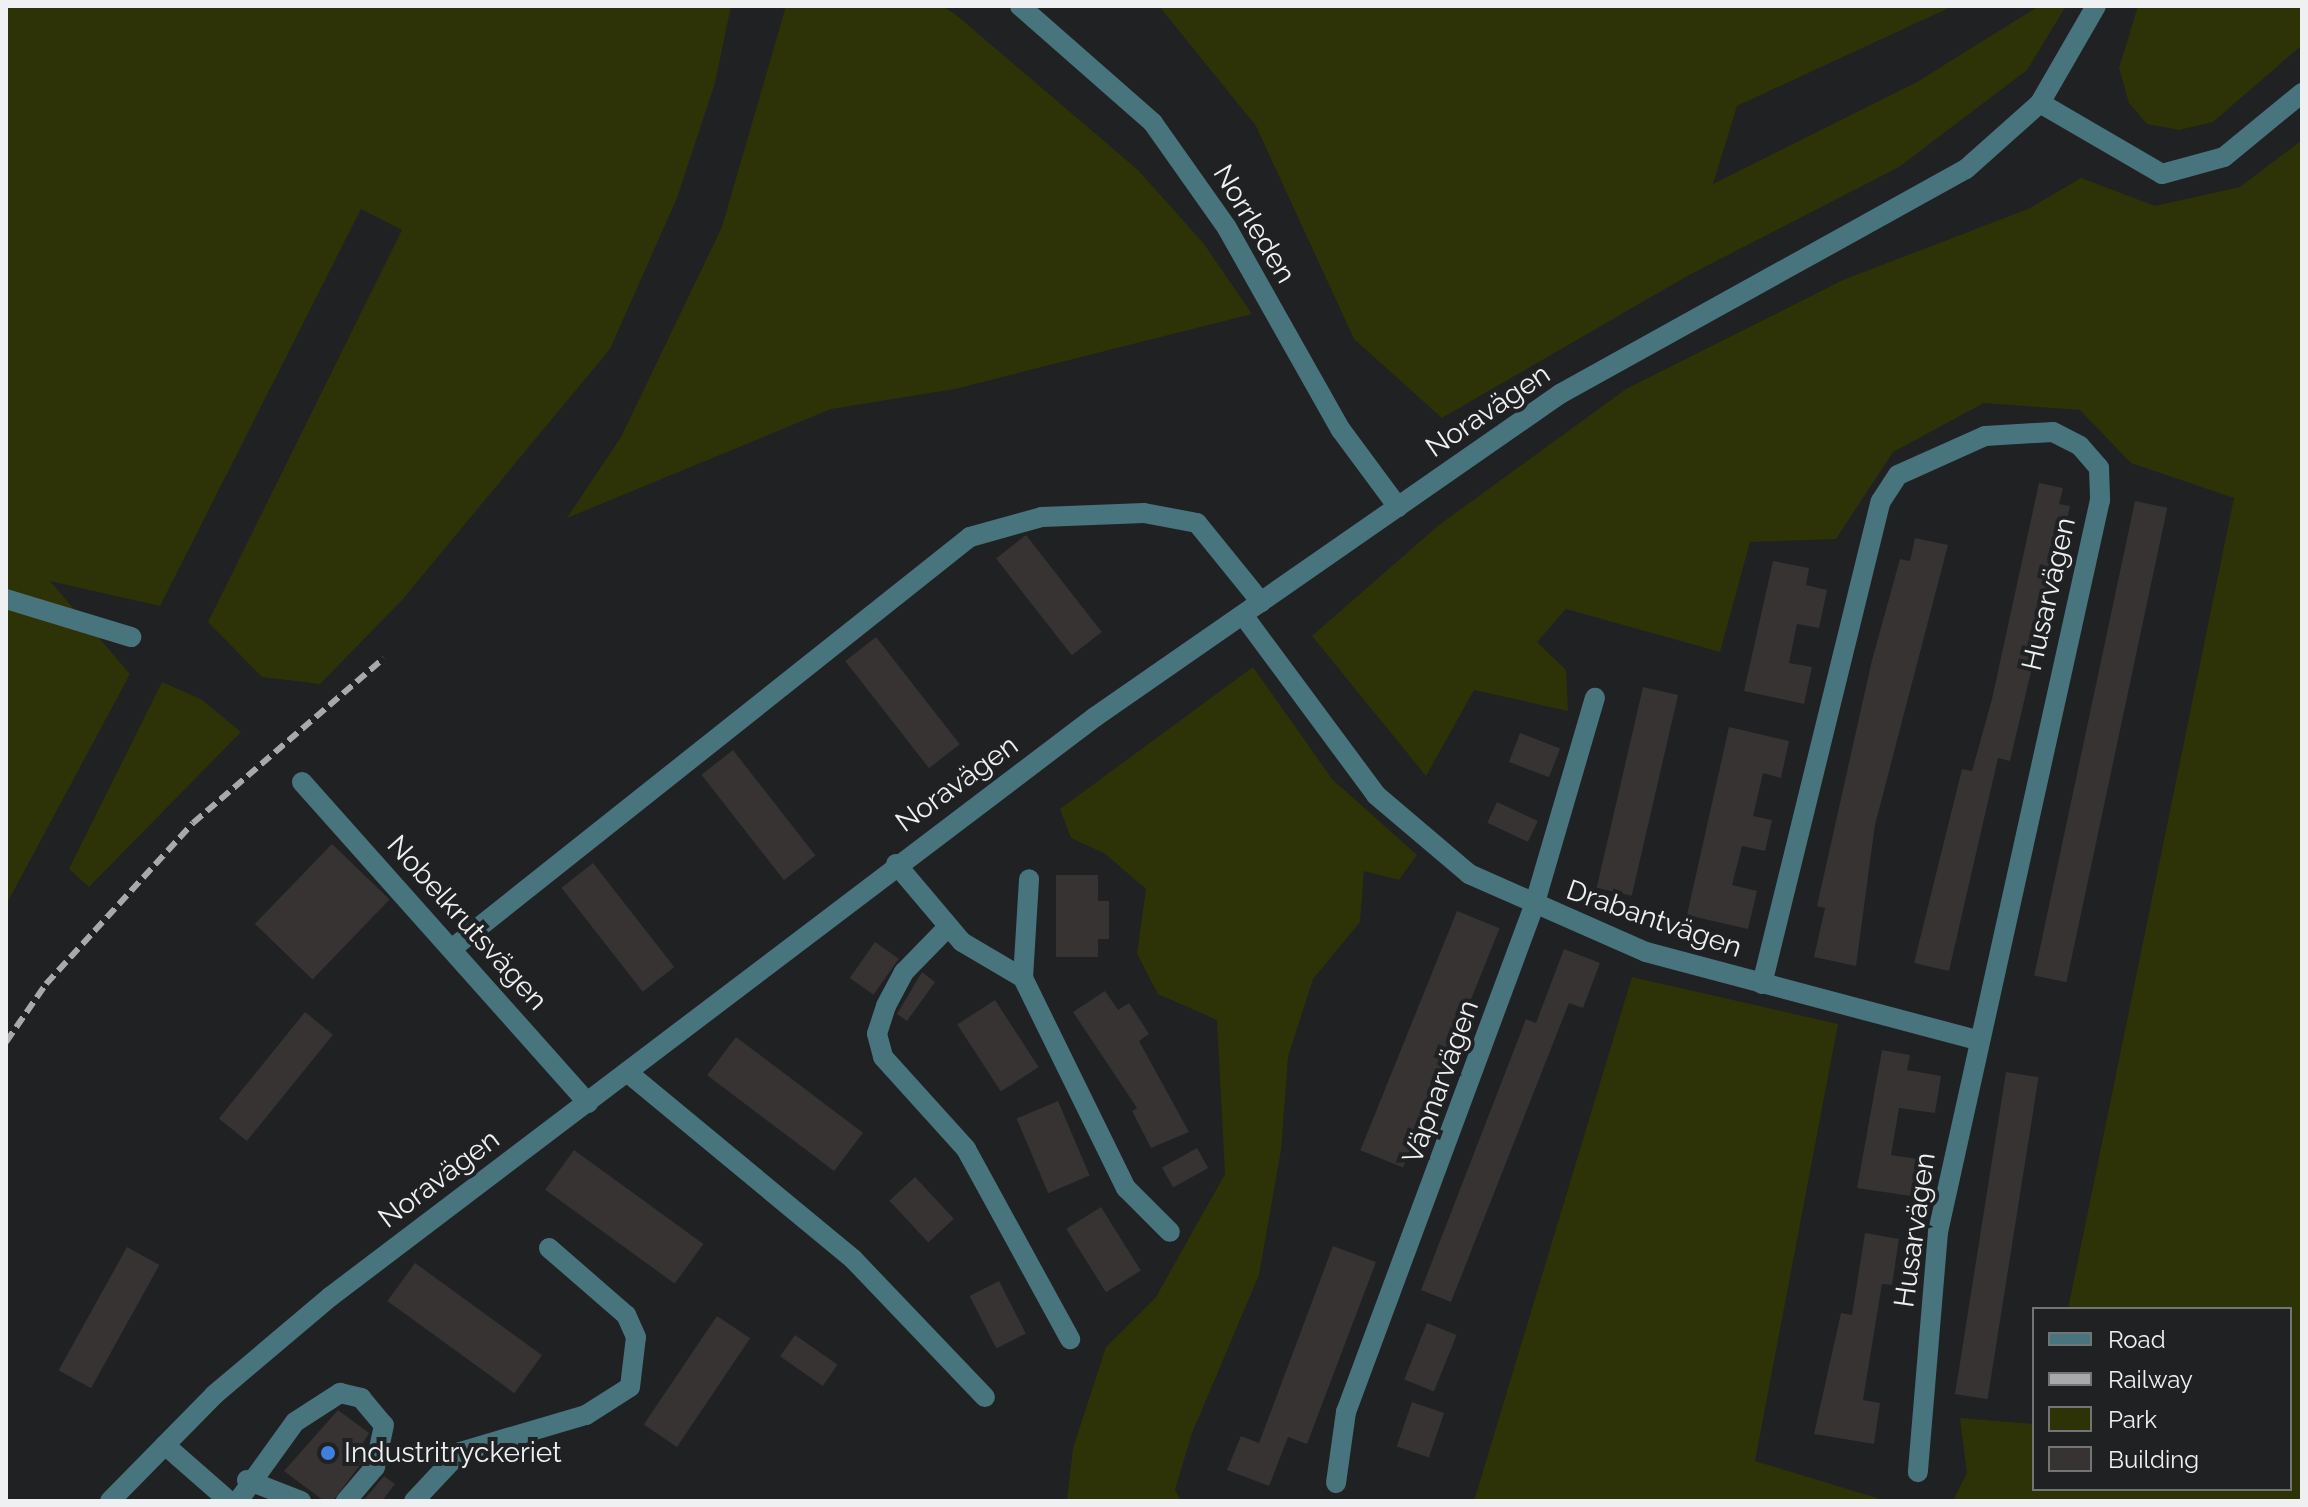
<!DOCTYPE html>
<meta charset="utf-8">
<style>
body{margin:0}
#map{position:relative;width:2308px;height:1507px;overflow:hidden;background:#1f2123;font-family:Raleway,sans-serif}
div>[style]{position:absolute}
.green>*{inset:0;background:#2d3307}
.building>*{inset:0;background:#363332;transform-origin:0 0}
.minor>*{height:20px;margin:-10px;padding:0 10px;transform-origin:10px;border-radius:10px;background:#48747d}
.rail>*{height:6px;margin-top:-3px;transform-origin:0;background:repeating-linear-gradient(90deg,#a8a9aa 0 12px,transparent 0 18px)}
.dots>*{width:22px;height:22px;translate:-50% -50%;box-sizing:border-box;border:4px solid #1f2123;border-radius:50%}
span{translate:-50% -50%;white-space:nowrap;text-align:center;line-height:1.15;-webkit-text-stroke:8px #1f2123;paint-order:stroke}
.street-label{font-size:28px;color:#eff0f1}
.poi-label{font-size:28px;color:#eff0f1}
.left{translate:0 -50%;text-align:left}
.frame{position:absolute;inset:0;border:8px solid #eff0f1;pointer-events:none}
.legend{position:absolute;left:2032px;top:1307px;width:260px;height:184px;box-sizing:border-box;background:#1f2123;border:2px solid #727475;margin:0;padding:10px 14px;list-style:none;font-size:24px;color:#eff0f1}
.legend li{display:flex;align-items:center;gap:16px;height:40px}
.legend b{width:40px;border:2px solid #727475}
</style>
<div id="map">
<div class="green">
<div style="clip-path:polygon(6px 6px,731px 6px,715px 83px,677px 198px,610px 349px,402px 600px,320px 684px,262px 677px,208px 622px,402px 230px,361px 209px,160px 606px,50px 581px,130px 674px,6px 905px)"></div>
<div style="clip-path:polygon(786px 6px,941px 6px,955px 14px,1138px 170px,1204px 244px,1252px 314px,955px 389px,831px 409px,567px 518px,621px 437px,722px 227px)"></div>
<div style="clip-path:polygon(1159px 6px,1953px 6px,1737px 106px,1713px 184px,1917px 82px,2039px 6px,2066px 6px,2027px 70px,1899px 167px,1689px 275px,1442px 418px,1354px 339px,1256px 126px)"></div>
<div style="clip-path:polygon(2138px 6px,2302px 6px,2302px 45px,2213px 122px,2179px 130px,2147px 124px,2129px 103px,2119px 68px)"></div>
<div style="clip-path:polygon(2302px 140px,2302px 1501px,1953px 1501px,1967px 1473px,1960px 1418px,2034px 1424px,2034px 1489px,2290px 1489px,2290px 1309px,2068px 1309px,2234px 498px,2131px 463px,2080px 410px,1984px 403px,1893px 452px,1836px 539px,1750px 542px,1720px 652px,1566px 609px,1537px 642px,1566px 670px,1568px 711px,1474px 690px,1426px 776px,1312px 636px,1439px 525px,1626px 389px,1843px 280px,2028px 209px,2081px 178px,2155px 206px,2240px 187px)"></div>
<div style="clip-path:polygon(1253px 667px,1332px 779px,1417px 855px,1399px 880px,1364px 871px,1360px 922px,1313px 979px,1288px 1057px,1281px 1150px,1259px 1275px,1192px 1433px,1175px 1490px,1181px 1501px,1067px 1501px,1073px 1448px,1106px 1347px,1156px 1297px,1225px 1174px,1217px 1020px,1158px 994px,1137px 954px,1146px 889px,1104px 853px,1071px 838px,1060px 809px)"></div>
<div style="clip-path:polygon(162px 682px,201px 699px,241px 732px,89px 887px,69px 869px)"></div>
<div style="clip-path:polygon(1632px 977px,1838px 1024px,1755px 1461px,1887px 1501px,1474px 1501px)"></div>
</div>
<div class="building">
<div style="clip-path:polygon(2039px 483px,2063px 488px,2059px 504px,2070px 506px,2010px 761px,1998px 758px,1949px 971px,1914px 963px,1962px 769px,1972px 771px,1992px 699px)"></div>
<div style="left:2135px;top:501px;width:33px;height:485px;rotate:12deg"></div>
<div style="left:1026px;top:535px;width:123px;height:38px;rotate:52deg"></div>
<div style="clip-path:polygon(1915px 538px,1948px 545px,1875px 825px,1856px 966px,1814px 957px,1825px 908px,1817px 906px,1872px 660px,1900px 559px,1910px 561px)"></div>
<div style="clip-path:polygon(1773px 561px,1809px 568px,1806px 585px,1827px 590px,1819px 628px,1797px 624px,1789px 663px,1812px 667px,1804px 704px,1744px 691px)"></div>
<div style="left:876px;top:637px;width:136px;height:39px;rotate:52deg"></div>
<div style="left:1643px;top:687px;width:36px;height:206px;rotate:13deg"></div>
<div style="clip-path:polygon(1729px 727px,1789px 741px,1781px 778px,1763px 773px,1753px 816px,1772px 820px,1765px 851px,1742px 846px,1732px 885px,1757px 891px,1748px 929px,1687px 915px)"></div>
<div style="left:1520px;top:733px;width:43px;height:31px;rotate:21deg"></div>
<div style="left:733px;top:750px;width:134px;height:40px;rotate:52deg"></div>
<div style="left:1497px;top:802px;width:45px;height:23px;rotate:25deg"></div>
<div style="left:332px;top:844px;width:80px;height:111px;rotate:44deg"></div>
<div style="left:593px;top:863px;width:132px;height:40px;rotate:52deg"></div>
<div style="clip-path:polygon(1056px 875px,1098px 875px,1098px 901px,1109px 901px,1109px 939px,1098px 939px,1098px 957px,1056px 957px)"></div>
<div style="left:1457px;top:911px;width:46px;height:258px;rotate:22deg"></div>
<div style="left:875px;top:942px;width:29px;height:44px;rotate:35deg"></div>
<div style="clip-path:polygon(1564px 949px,1600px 963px,1583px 1008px,1569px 1003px,1451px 1302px,1421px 1290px,1526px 1019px,1536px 1023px)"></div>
<div style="clip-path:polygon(922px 972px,935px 982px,907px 1021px,897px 1014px)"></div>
<div style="clip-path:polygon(1105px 991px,1118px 1010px,1129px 1003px,1149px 1034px,1139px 1041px,1189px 1132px,1151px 1148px,1132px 1111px,1137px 1108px,1073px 1012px)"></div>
<div style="left:995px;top:1000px;width:80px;height:45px;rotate:57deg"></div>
<div style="left:305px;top:1012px;width:36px;height:137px;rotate:39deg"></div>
<div style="left:736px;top:1037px;width:159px;height:48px;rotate:37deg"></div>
<div style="clip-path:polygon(1882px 1050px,1910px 1055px,1907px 1070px,1941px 1076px,1935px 1113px,1899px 1108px,1891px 1155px,1924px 1160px,1918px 1197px,1857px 1188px)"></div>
<div style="left:2006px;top:1072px;width:33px;height:326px;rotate:9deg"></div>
<div style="left:1058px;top:1101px;width:81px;height:45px;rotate:67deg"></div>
<div style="left:1197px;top:1148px;width:23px;height:40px;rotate:61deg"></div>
<div style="left:574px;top:1150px;width:160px;height:49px;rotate:36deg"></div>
<div style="left:915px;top:1177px;width:57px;height:35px;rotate:47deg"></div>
<div style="left:1101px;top:1207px;width:75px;height:41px;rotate:58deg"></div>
<div style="clip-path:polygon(1865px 1233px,1899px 1239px,1892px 1285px,1882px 1284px,1863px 1400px,1880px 1403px,1874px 1444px,1814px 1434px,1841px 1313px,1852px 1315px)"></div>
<div style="clip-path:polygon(1333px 1246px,1376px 1262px,1307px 1444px,1288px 1437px,1269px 1486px,1227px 1470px,1241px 1436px,1259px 1443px)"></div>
<div style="left:127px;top:1247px;width:37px;height:141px;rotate:29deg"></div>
<div style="left:415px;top:1263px;width:157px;height:47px;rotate:36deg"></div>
<div style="left:999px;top:1281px;width:59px;height:33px;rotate:63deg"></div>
<div style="left:717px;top:1316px;width:40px;height:131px;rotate:34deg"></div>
<div style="left:1427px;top:1323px;width:32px;height:61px;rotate:22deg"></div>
<div style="left:795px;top:1335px;width:52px;height:26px;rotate:35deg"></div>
<div style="left:1412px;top:1402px;width:34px;height:47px;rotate:19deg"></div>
<div style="clip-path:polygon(338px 1410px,369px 1433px,356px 1455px,363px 1461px,333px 1501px,324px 1501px,284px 1471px)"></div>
<div style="clip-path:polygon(384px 1476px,395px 1484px,382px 1501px,363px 1501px)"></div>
</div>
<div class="minor">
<div style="left:1020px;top:6px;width:177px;rotate:41.3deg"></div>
<div style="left:1153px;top:123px;width:128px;rotate:54.8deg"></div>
<div style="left:1227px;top:228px;width:232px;rotate:60.6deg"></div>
<div style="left:1341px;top:430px;width:96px;rotate:53.5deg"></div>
<div style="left:2040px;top:103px;width:141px;rotate:30.2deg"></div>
<div style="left:2162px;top:174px;width:64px;rotate:-15.3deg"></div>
<div style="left:2224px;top:157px;width:101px;rotate:-39.4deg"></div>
<div style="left:6px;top:599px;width:131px;rotate:16.9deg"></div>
<div style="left:1243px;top:615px;width:224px;rotate:53.5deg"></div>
<div style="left:1376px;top:795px;width:122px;rotate:40.3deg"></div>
<div style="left:1469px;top:874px;width:193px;rotate:23.8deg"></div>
<div style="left:1646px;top:952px;width:342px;rotate:14.9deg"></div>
<div style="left:302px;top:782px;width:430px;rotate:48.3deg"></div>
<div style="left:896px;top:864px;width:102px;rotate:49.8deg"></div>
<div style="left:962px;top:942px;width:71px;rotate:30.5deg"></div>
<div style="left:1023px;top:978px;width:234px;rotate:63.9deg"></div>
<div style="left:1126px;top:1188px;width:62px;rotate:45deg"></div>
<div style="left:947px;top:928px;width:62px;rotate:134.3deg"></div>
<div style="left:904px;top:972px;width:38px;rotate:118deg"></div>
<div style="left:886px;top:1006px;width:29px;rotate:108deg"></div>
<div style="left:877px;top:1034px;width:24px;rotate:75deg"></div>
<div style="left:883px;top:1057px;width:124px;rotate:47.9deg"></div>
<div style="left:966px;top:1149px;width:217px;rotate:61.3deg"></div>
<div style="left:454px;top:947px;width:659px;rotate:-38.47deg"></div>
<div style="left:970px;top:537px;width:75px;rotate:-15.5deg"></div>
<div style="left:1042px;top:517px;width:102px;rotate:-2.2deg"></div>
<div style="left:1144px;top:513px;width:54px;rotate:10.7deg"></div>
<div style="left:1197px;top:523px;width:102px;rotate:51deg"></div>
<div style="left:1023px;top:978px;width:99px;rotate:-86.5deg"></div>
<div style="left:1762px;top:984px;width:497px;rotate:-76.2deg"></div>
<div style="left:1881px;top:501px;width:31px;rotate:-57deg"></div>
<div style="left:1898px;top:475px;width:95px;rotate:-24.1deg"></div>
<div style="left:1985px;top:436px;width:68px;rotate:-3.4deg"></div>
<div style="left:2053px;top:432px;width:30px;rotate:27deg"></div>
<div style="left:2080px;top:446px;width:29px;rotate:49deg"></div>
<div style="left:2099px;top:468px;width:32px;rotate:88deg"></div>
<div style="left:2100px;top:500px;width:750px;rotate:102.48deg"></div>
<div style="left:1938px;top:1232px;width:241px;rotate:94.8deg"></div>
<div style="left:627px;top:1072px;width:293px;rotate:39.6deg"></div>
<div style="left:853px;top:1259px;width:191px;rotate:46.3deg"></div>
<div style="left:165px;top:1445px;width:85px;rotate:41.2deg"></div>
<div style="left:247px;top:1480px;width:58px;rotate:21.3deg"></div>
<div style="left:1336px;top:1483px;width:72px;rotate:-82deg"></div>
<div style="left:1346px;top:1412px;width:540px;rotate:-69.62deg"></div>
<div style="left:1534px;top:906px;width:217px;rotate:-73.7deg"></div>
<div style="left:110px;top:1501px;width:148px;rotate:-45.5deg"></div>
<div style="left:214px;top:1395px;width:152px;rotate:-40.2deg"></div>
<div style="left:330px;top:1297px;width:960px;rotate:-37.17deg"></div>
<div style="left:1095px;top:717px;width:566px;rotate:-34.78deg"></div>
<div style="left:1560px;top:394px;width:464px;rotate:-29deg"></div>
<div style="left:1966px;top:169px;width:99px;rotate:-41.7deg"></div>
<div style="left:2040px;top:103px;width:112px;rotate:-60deg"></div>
<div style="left:238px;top:1501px;width:97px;rotate:-54.2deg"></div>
<div style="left:295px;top:1422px;width:54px;rotate:-32.8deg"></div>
<div style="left:340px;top:1393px;width:22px;rotate:13deg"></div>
<div style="left:361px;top:1398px;width:35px;rotate:50deg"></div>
<div style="left:384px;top:1425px;width:43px;rotate:102.1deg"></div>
<div style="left:375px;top:1467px;width:45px;rotate:130.5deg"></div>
<div style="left:414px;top:1501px;width:67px;rotate:-46.8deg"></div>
<div style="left:460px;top:1452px;width:131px;rotate:-16.4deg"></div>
<div style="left:586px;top:1415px;width:52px;rotate:-32.5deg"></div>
<div style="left:630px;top:1387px;width:50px;rotate:-83.2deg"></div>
<div style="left:636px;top:1337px;width:24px;rotate:-114deg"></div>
<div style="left:626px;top:1315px;width:102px;rotate:-139deg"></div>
</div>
<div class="rail">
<div style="left:6px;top:1042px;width:70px;rotate:-55.4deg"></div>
<div style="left:46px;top:984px;width:218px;rotate:-47.6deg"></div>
<div style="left:193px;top:823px;width:252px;rotate:-40.8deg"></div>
</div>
<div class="dots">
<div style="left:328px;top:1453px;background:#3f7fe0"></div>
</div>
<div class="street-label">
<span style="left:1254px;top:224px;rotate:59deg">Norrleden</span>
<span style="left:1488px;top:411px;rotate:-34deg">Noravägen</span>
<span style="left:2049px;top:594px;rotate:-77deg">Husarvägen</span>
<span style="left:957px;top:784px;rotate:-36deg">Noravägen</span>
<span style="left:1654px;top:919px;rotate:19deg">Drabantvägen</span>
<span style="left:467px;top:923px;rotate:48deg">Nobelkrutsvägen</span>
<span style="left:1441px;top:1082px;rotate:-70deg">Väpnarvägen</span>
<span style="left:439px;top:1179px;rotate:-37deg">Noravägen</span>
<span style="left:1915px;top:1230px;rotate:-82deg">Husarvägen</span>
</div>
<div class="poi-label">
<span class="left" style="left:344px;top:1453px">Industritryckeriet</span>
</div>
<div class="frame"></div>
<ul class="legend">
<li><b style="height:10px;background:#48747d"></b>Road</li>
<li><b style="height:10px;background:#a8a9aa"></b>Railway</li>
<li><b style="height:22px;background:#2d3307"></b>Park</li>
<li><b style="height:22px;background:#363332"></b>Building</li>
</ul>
</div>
